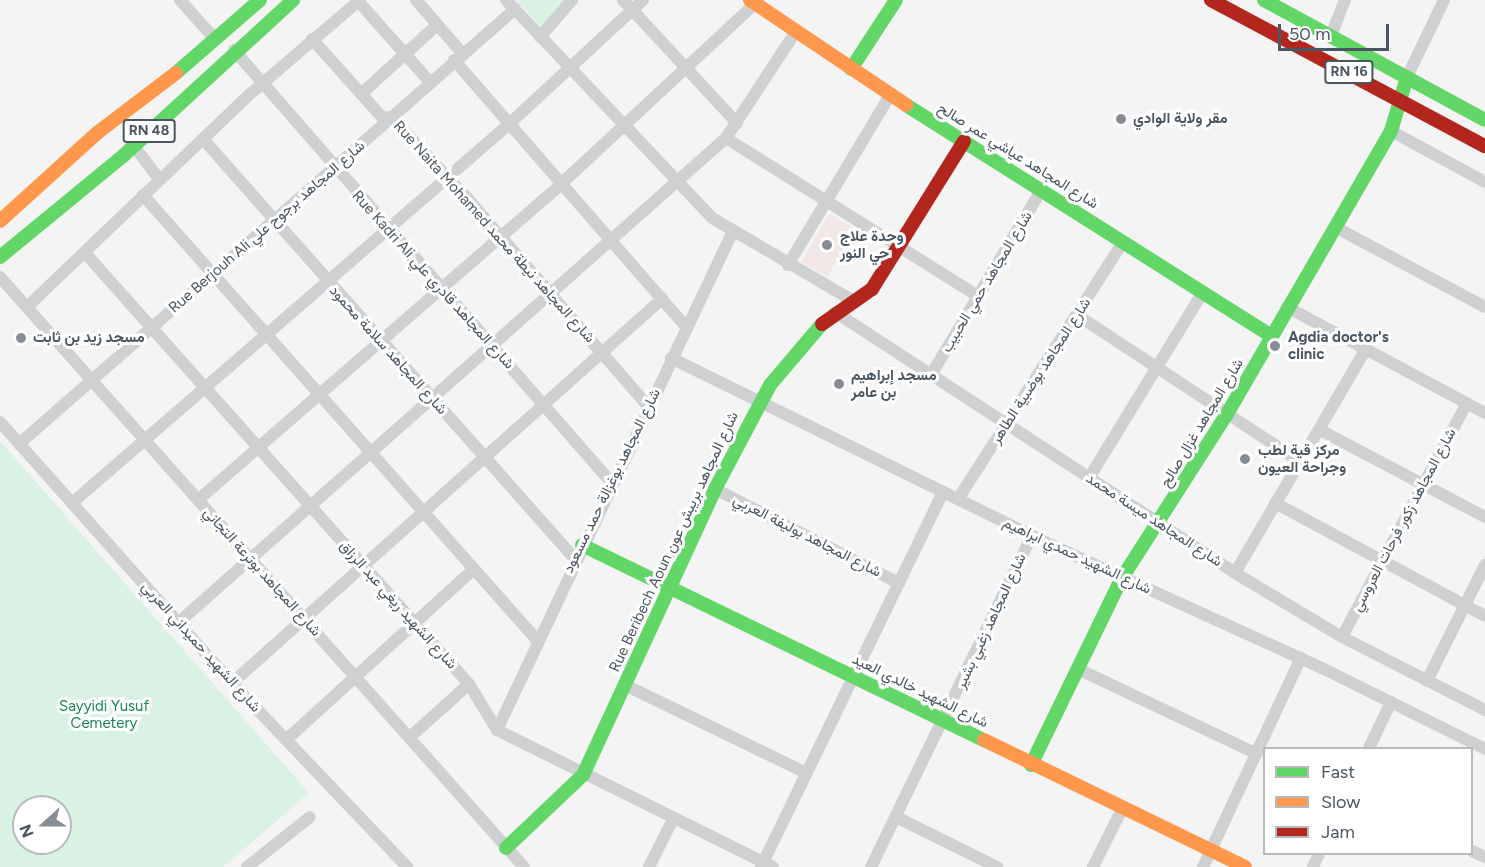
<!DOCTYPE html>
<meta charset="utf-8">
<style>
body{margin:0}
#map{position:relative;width:1485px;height:867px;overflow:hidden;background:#f4f4f4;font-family:Figtree,Vazirmatn,sans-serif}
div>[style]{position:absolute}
.medical>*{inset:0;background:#f1e7e6;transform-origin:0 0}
.green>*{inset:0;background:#d9f2e3}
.street>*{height:12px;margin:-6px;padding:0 6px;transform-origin:6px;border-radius:6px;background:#ced0d2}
.fast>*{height:14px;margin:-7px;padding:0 7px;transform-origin:7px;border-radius:7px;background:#63d668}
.slow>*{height:14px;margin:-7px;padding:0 7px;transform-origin:7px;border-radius:7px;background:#ff974d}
.jam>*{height:14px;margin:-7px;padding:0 7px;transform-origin:7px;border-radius:7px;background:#b3261e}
.dots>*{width:16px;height:16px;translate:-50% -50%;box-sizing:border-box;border:3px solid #fff;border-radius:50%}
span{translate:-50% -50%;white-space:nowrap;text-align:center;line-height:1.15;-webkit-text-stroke:6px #fff;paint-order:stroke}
.shield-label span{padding:2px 4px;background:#fff;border:2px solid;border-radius:4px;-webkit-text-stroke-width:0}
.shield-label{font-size:14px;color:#4a5661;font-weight:700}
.poi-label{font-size:15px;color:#4a5661;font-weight:700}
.left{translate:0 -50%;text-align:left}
.street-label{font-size:15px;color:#4a5661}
.park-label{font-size:15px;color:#17864f}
.legend{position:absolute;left:1263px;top:747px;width:210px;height:108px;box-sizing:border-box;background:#fff;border:2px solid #b7bbc0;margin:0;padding:8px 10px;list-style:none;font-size:18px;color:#4a5661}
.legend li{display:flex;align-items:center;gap:12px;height:30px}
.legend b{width:30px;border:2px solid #b7bbc0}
.north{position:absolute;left:12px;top:795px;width:60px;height:60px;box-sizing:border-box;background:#fff;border:2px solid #b7bbc0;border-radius:50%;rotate:249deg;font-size:16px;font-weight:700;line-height:24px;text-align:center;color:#4a5661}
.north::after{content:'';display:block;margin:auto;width:21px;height:27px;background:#868d94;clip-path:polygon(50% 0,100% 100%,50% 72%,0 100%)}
.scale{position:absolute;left:1278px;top:24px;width:111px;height:27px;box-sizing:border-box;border:3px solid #4a5661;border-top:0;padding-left:8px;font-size:18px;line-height:21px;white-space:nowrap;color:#4a5661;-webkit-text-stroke:4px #fff;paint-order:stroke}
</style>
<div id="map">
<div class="medical">
<div style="left:829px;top:214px;width:30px;height:55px;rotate:30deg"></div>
</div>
<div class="green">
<div style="clip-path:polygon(516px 0,566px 0,542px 28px)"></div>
<div style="clip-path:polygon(evenodd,0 441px,309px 793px,223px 867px,0 867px,0 441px,24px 807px,60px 807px,60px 843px,24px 843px,24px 807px)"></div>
</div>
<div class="street">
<div style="left:180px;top:0;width:52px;rotate:48.1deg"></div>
<div style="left:416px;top:0;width:70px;rotate:49deg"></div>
<div style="left:506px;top:0;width:300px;rotate:46.6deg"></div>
<div style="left:712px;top:218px;width:166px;rotate:30.4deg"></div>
<div style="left:623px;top:0;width:168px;rotate:47.2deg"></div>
<div style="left:358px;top:1px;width:108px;rotate:48.4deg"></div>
<div style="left:1331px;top:36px;width:39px;rotate:-69deg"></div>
<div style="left:540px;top:37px;width:49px;rotate:-49.1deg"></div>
<div style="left:312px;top:39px;width:106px;rotate:48.1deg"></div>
<div style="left:383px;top:118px;width:8px;rotate:-7deg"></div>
<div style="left:391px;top:117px;width:112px;rotate:46.8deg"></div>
<div style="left:468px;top:199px;width:274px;rotate:49deg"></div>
<div style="left:234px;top:50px;width:572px;rotate:48.9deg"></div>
<div style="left:454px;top:60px;width:355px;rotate:49deg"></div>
<div style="left:1407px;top:77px;width:85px;rotate:-64.3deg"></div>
<div style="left:361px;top:94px;width:103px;rotate:-42.2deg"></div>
<div style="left:1391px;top:131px;width:107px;rotate:28.5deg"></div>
<div style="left:726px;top:138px;width:297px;rotate:32.1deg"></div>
<div style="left:203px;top:139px;width:561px;rotate:48.47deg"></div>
<div style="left:134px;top:146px;width:41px;rotate:52.9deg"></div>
<div style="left:143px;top:195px;width:593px;rotate:48.49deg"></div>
<div style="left:1335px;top:227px;width:170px;rotate:28.1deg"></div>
<div style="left:86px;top:254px;width:576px;rotate:48.31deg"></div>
<div style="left:469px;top:684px;width:54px;rotate:58.7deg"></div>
<div style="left:497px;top:730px;width:308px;rotate:26.4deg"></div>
<div style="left:788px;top:265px;width:198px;rotate:-59deg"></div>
<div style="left:0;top:277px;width:789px;rotate:48.39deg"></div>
<div style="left:27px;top:307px;width:307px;rotate:-43.7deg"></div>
<div style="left:249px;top:95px;width:146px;rotate:-40.6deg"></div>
<div style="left:1287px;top:307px;width:225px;rotate:28.2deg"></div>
<div style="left:835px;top:312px;width:478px;rotate:33.1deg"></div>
<div style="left:1235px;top:573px;width:125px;rotate:30.9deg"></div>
<div style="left:1342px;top:637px;width:161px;rotate:27deg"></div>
<div style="left:1077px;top:315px;width:268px;rotate:33.3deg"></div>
<div style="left:671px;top:358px;width:402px;rotate:26.2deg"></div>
<div style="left:1032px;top:536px;width:319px;rotate:24.5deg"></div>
<div style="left:1322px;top:668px;width:182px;rotate:26.4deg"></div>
<div style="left:931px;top:375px;width:217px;rotate:-59.2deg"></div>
<div style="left:0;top:422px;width:349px;rotate:48.4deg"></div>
<div style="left:232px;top:683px;width:254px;rotate:46.4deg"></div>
<div style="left:1320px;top:430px;width:187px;rotate:27.8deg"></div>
<div style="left:19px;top:444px;width:660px;rotate:-41.25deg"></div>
<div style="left:1089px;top:478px;width:218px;rotate:-58.5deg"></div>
<div style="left:715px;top:489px;width:207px;rotate:27.1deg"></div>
<div style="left:958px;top:499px;width:305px;rotate:-57.3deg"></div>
<div style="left:198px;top:500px;width:481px;rotate:-41deg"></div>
<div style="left:561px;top:184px;width:270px;rotate:-42.9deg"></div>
<div style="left:72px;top:503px;width:577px;rotate:-40.92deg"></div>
<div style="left:508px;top:125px;width:184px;rotate:-42.8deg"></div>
<div style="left:1275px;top:503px;width:238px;rotate:28.3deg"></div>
<div style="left:1235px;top:573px;width:259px;rotate:-59.7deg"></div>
<div style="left:179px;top:622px;width:730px;rotate:-41.5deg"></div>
<div style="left:726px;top:138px;width:124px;rotate:-56.8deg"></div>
<div style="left:1342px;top:637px;width:265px;rotate:-61.9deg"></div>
<div style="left:1078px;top:669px;width:198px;rotate:25.4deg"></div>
<div style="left:1427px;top:681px;width:130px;rotate:-63.4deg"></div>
<div style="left:232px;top:683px;width:577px;rotate:-41.77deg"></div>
<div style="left:625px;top:685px;width:201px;rotate:25.9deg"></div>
<div style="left:497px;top:730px;width:550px;rotate:-64.69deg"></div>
<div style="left:410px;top:737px;width:79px;rotate:-41.9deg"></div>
<div style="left:286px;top:740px;width:254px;rotate:-42.3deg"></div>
<div style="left:1369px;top:748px;width:51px;rotate:-64.4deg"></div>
<div style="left:896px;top:817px;width:113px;rotate:26.3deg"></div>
<div style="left:1472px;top:851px;width:14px;rotate:25deg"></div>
<div style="left:247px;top:867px;width:80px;rotate:-38.4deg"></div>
<div style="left:649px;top:867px;width:51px;rotate:-63.4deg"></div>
<div style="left:761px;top:867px;width:417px;rotate:-64.1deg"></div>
<div style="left:871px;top:867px;width:368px;rotate:-64.1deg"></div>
<div style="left:1093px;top:867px;width:65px;rotate:-63.4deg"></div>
<div style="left:1203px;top:867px;width:231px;rotate:-64.9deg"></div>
<div style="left:1313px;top:867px;width:14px;rotate:-65deg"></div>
</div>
<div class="fast">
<div style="left:1264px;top:0;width:251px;rotate:28.5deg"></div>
<div style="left:851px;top:69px;width:82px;rotate:-56.9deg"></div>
<div style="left:176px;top:73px;width:111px;rotate:-41deg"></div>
<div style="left:906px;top:105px;width:433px;rotate:32.3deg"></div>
<div style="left:0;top:257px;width:159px;rotate:-39.4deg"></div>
<div style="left:123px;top:156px;width:231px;rotate:-42.5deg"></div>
<div style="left:582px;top:545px;width:447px;rotate:25.9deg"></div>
<div style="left:1031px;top:765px;width:208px;rotate:-64.1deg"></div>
<div style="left:1122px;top:578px;width:195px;rotate:-57.4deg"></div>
<div style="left:1227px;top:414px;width:327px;rotate:-59.9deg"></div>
<div style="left:1391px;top:131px;width:56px;rotate:-73.5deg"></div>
<div style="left:506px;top:848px;width:106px;rotate:-43.5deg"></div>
<div style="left:583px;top:775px;width:315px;rotate:-65.2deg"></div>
<div style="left:715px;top:489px;width:118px;rotate:-62.1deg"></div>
<div style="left:770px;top:385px;width:80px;rotate:-49.6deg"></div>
</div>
<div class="slow">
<div style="left:750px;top:0;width:188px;rotate:33.9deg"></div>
<div style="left:0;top:221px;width:131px;rotate:-42.2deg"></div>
<div style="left:97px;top:133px;width:99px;rotate:-37.2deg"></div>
<div style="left:984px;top:740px;width:290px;rotate:25.9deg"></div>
</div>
<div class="jam">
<div style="left:1211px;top:0;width:310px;rotate:28.1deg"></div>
<div style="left:822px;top:324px;width:61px;rotate:-35deg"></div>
<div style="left:872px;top:289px;width:174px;rotate:-58.1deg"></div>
</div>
<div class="dots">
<div style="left:1121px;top:119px;background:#868d94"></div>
<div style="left:827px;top:245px;background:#868d94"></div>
<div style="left:21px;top:338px;background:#868d94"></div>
<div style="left:1275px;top:346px;background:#868d94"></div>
<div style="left:839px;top:384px;background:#868d94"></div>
<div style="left:1245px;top:459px;background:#868d94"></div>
</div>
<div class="shield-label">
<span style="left:1349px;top:72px">RN 16</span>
<span style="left:149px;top:131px">RN 48</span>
</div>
<div class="poi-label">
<span class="left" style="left:1133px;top:119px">مقر ولاية الوادي</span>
<span class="left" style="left:840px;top:245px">وحدة علاج<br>حي النور</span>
<span class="left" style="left:1288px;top:346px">Agdia doctor's<br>clinic</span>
<span class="left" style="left:33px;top:338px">مسجد زيد بن ثابت</span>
<span class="left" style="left:851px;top:384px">مسجد إبراهيم<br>بن عامر</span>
<span class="left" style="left:1258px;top:459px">مركز قية لطب<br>وجراحة العيون</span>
</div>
<div class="street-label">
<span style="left:1018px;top:156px;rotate:32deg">شارع المجاهد عياشي عمر صالح</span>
<span style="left:267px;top:227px;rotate:-41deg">Rue Berjouh Ali,شارع المجاهد برجوح علي</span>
<span style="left:494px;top:232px;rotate:48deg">Rue Naita Mohamed,شارع المجاهد نيطة محمد</span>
<span style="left:433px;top:280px;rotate:48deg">Rue Kadri Ali,شارع المجاهد قادري علي</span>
<span style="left:987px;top:282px;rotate:-59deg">شارع المجاهد حمي الحبيب</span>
<span style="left:388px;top:350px;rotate:48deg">شارع المجاهد سلامة محمود</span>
<span style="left:1041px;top:371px;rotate:-57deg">شارع المجاهد بوضبية الطاهر</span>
<span style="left:1202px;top:423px;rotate:-59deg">شارع المجاهد غزال صالح</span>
<span style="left:612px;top:481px;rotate:-64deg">شارع المجاهد بوغزالة حمد مسعود</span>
<span style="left:1154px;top:520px;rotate:33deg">شارع المجاهد ميسة محمد</span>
<span style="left:1404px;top:520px;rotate:-62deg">شارع المجاهد زكور فرحات العروسي</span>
<span style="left:807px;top:536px;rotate:27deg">شارع المجاهد بوليفة العربي</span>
<span style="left:674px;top:542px;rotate:-65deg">Rue Beribech Aoun,شارع المجاهد بريبش عون</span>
<span style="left:1077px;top:556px;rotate:25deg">شارع الشهيد حمدي ابراهيم</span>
<span style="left:262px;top:572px;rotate:48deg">شارع المجاهد بوترعة التجاني</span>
<span style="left:398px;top:605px;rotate:48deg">شارع الشهيد ريغي عبد الرزاق</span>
<span style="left:991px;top:621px;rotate:-65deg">شارع المجاهد زغبي بشير</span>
<span style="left:201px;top:647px;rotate:48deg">شارع الشهيد حميداني العربي</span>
<span style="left:920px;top:691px;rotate:26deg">شارع الشهيد خالدي العيد</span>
</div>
<div class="park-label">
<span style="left:104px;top:715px">Sayyidi Yusuf<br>Cemetery</span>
</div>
<ul class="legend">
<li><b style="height:8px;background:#63d668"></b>Fast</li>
<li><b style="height:8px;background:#ff974d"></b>Slow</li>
<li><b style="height:8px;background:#b3261e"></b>Jam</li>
</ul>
<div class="north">N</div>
<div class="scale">50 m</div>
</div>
